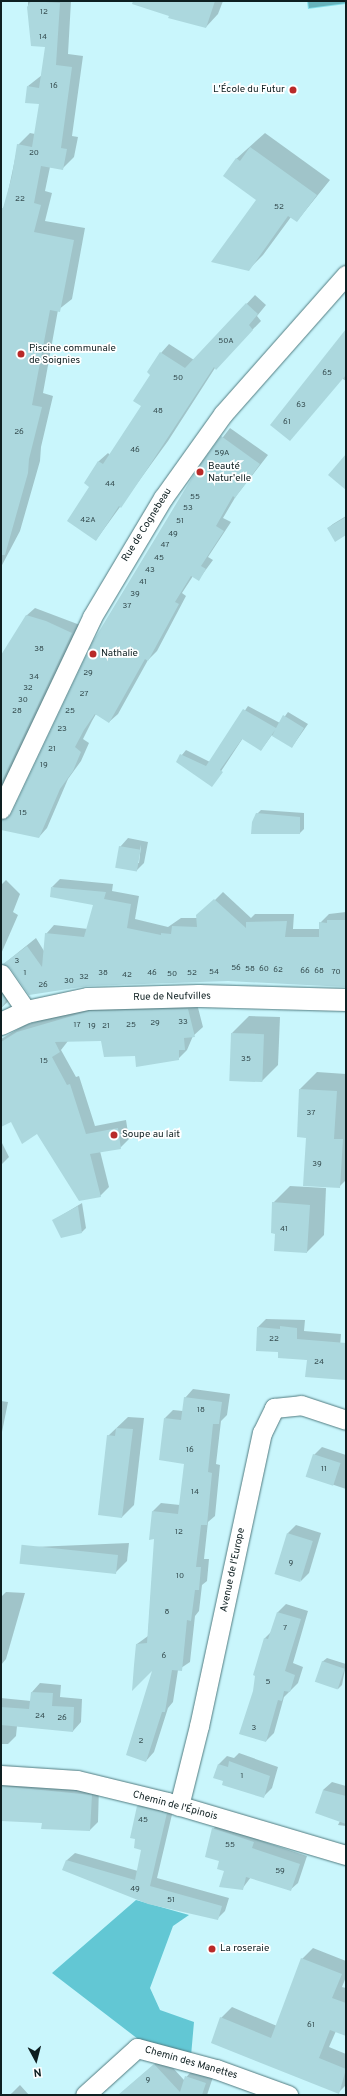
<!DOCTYPE html>
<meta charset="utf-8">
<style>
body{margin:0}
#map{position:relative;width:347px;height:2096px;overflow:hidden;background:#c9f6fc;font-family:Overpass,sans-serif}
div>[style]{position:absolute}
.green>*{inset:0;background:#80dfeb}
.forest>*{inset:0;background:#62c7d4}
.shadow>*{inset:0;background:#0003;transform-origin:0 0}
.building>*{inset:0;background:#acd8de;transform-origin:0 0}
.roads{filter:drop-shadow(0 0 1px #517b80) drop-shadow(0 0 1px #517b80)}
.minor>*{height:19px;margin:-9.5px;padding:0 9.5px;transform-origin:9.5px;border-radius:9.5px;background:#fff}
.major>*{height:22px;margin:-11px;padding:0 11px;transform-origin:11px;border-radius:11px;background:#fff}
.dots>*{width:11px;height:11px;translate:-50% -50%;box-sizing:border-box;border:2px solid #fff;border-radius:50%}
span{translate:-50% -50%;white-space:nowrap;text-align:center;line-height:1.15;-webkit-text-stroke:3.5px #fff;paint-order:stroke}
.number-label{font-size:8px;color:#364d50}
.number-label span{-webkit-text-stroke-width:0}
.poi-label{font-size:10px;color:#0e1f21}
.right{translate:-100% -50%;text-align:right}
.left{translate:0 -50%;text-align:left}
.street-label{font-size:10px;color:#0e1f21}
.frame{position:absolute;inset:0;border:2px solid #0e1f21;pointer-events:none}
.north{position:absolute;left:16px;top:2040px;width:40px;height:40px;-webkit-text-stroke:3px #fff;paint-order:stroke;rotate:173deg;font-size:11px;font-weight:700;line-height:16px;text-align:center;color:#0e1f21}
.north::after{content:'';display:block;margin:auto;width:14px;height:18px;background:#0e1f21;clip-path:polygon(50% 0,100% 100%,50% 72%,0 100%)}
</style>
<div id="map">
<div class="green">
<div style="clip-path:polygon(307px 1px,346px 1px,346px 4px,308px 9px)"></div>
</div>
<div class="forest">
<div style="clip-path:polygon(136px 1900px,189px 1915px,173px 1926px,150px 1988px,160px 2010px,194px 2022px,191px 2056px,138px 2039px,52px 1973px)"></div>
</div>
<div class="shadow">
<div style="clip-path:polygon(28px 1px,71px 1px,68px 54px,83px 56px,72px 136px,78px 137px,74px 157px,62px 169px,50px 167px,45px 191px,52px 193px,45px 221px,85px 228px,72px 299px,58px 310px,43px 393px,53px 396px,41px 447px,40px 461px,20px 531px,1px 567px,1px 210px,5px 206px,18px 145px,30px 133px,35px 134px,40px 103px,28px 86px,42px 75px,46px 46px,28px 7px)"></div>
<div style="clip-path:polygon(145px 1px,223px 1px,218px 14px,206px 27px,170px 15px)"></div>
<div style="clip-path:polygon(308px 1px,346px 1px,346px 3px,309px 8px)"></div>
<div style="clip-path:polygon(265px 133px,330px 180px,297px 221px,291px 217px,263px 255px,248px 270px,258px 199px,236px 159px)"></div>
<div style="clip-path:polygon(255px 295px,266px 305px,257px 316px,261px 321px,215px 368px,168px 441px,96px 540px,91px 487px,85px 483px,99px 461px,108px 453px,110px 455px,142px 406px,161px 353px,169px 344px,194px 360px)"></div>
<div style="clip-path:polygon(346px 331px,346px 381px,343px 379px)"></div>
<div style="clip-path:polygon(230px 428px,268px 455px,236px 496px,223px 518px,231px 522px,208px 557px,213px 560px,199px 579px,193px 576px,182px 593px,186px 596px,157px 651px,148px 660px,118px 714px,109px 722px,96px 714px,92px 721px,83px 739px,89px 743px,81px 761px,68px 779px,47px 828px,39px 837px,8px 830px,200px 467px)"></div>
<div style="clip-path:polygon(346px 516px,346px 534px,328px 528px,333px 524px)"></div>
<div style="clip-path:polygon(35px 608px,80px 625px,1px 794px,1px 660px,26px 616px)"></div>
<div style="clip-path:polygon(248px 706px,280px 723px,288px 712px,308px 724px,292px 747px,272px 735px,261px 750px,243px 738px,212px 785px,177px 761px,186px 750px,210px 762px)"></div>
<div style="clip-path:polygon(261px 810px,304px 813px,304px 829px,300px 833px,252px 833px,257px 814px)"></div>
<div style="clip-path:polygon(evenodd,128px 838px,148px 842px,144px 863px,136px 871px,120px 847px,128px 838px,141px 845px,139px 863px,137px 863px,141px 845px)"></div>
<div style="clip-path:polygon(60px 879px,113px 884px,112px 891px,139px 896px,135px 919px,168px 927px,181px 918px,197px 918px,223px 892px,251px 918px,255px 914px,294px 914px,293px 929px,320px 929px,320px 923px,329px 914px,346px 912px,346px 986px,11px 967px,5px 963px,36px 938px,44px 951px,46px 934px,54px 925px,88px 929px,94px 905px,52px 887px)"></div>
<div style="clip-path:polygon(6px 880px,20px 894px,13px 912px,18px 915px,1px 954px,1px 885px)"></div>
<div style="clip-path:polygon(1px 969px,11px 999px,1px 1008px)"></div>
<div style="clip-path:polygon(196px 1000px,203px 1027px,193px 1036px,187px 1050px,178px 1059px,136px 1055px,102px 1040px,68px 1041px,61px 1050px,76px 1077px,79px 1076px,95px 1126px,126px 1120px,129px 1139px,120px 1148px,100px 1151px,109px 1187px,100px 1196px,37px 1133px,11px 1120px,1px 1126px,1px 1039px,25px 1025px,99px 1003px)"></div>
<div style="clip-path:polygon(249px 1016px,280px 1017px,278px 1065px,261px 1082px,232px 1033px)"></div>
<div style="left:345px;top:1019px;width:1px;height:45px"></div>
<div style="clip-path:polygon(317px 1072px,346px 1074px,346px 1180px,340px 1186px,307px 1137px,300px 1089px)"></div>
<div style="clip-path:polygon(1px 1141px,9px 1157px,1px 1165px)"></div>
<div style="clip-path:polygon(290px 1186px,326px 1188px,324px 1235px,307px 1252px,276px 1233px,273px 1203px)"></div>
<div style="clip-path:polygon(82px 1203px,86px 1228px,82px 1232px,54px 1220px)"></div>
<div style="clip-path:polygon(266px 1319px,305px 1320px,304px 1331px,341px 1334px,340px 1347px,346px 1347px,346px 1379px,308px 1360px,279px 1352px,258px 1327px)"></div>
<div style="clip-path:polygon(193px 1389px,230px 1394px,227px 1415px,221px 1421px,216px 1464px,220px 1465px,215px 1516px,208px 1522px,204px 1559px,209px 1559px,207px 1581px,202px 1585px,199px 1611px,195px 1616px,190px 1662px,178px 1670px,173px 1702px,168px 1708px,154px 1752px,146px 1761px,154px 1668px,137px 1644px,148px 1636px,155px 1538px,153px 1511px,161px 1503px,180px 1505px,185px 1463px,165px 1418px,173px 1410px,183px 1411px,185px 1398px)"></div>
<div style="clip-path:polygon(1px 1401px,8px 1402px,1px 1437px)"></div>
<div style="clip-path:polygon(128px 1417px,144px 1418px,134px 1505px,122px 1517px,108px 1436px)"></div>
<div style="clip-path:polygon(322px 1447px,346px 1455px,346px 1489px,307px 1476px,314px 1455px)"></div>
<div style="clip-path:polygon(296px 1525px,321px 1533px,309px 1573px,301px 1581px,288px 1533px)"></div>
<div style="clip-path:polygon(129px 1543px,127px 1561px,115px 1573px,22px 1559px,34px 1547px)"></div>
<div style="clip-path:polygon(6px 1592px,25px 1593px,6px 1659px,1px 1665px,1px 1597px)"></div>
<div style="clip-path:polygon(286px 1604px,308px 1611px,293px 1663px,303px 1667px,298px 1683px,284px 1697px,274px 1733px,266px 1741px,265px 1638px,271px 1632px,278px 1612px)"></div>
<div style="clip-path:polygon(327px 1658px,346px 1664px,342px 1685px,338px 1689px,322px 1662px)"></div>
<div style="clip-path:polygon(40px 1683px,61px 1685px,60px 1697px,82px 1699px,81px 1722px,73px 1731px,17px 1726px,16px 1736px,8px 1744px,1px 1744px,1px 1698px,31px 1701px,32px 1692px)"></div>
<div style="clip-path:polygon(239px 1753px,278px 1767px,272px 1788px,263px 1797px,215px 1777px,219px 1764px,227px 1756px,234px 1758px)"></div>
<div style="clip-path:polygon(1px 1776px,99px 1787px,98px 1822px,90px 1830px,43px 1822px,1px 1820px)"></div>
<div style="clip-path:polygon(332px 1782px,346px 1786px,346px 1826px,338px 1825px,340px 1821px,323px 1790px)"></div>
<div style="clip-path:polygon(145px 1799px,174px 1806px,157px 1878px,229px 1898px,225px 1911px,218px 1918px,148px 1903px,64px 1869px,67px 1860px,75px 1853px,138px 1871px,142px 1849px,138px 1806px)"></div>
<div style="clip-path:polygon(220px 1822px,260px 1834px,259px 1840px,307px 1856px,298px 1883px,290px 1890px,251px 1877px,242px 1889px,225px 1871px,220px 1860px,213px 1829px)"></div>
<div style="clip-path:polygon(313px 1948px,346px 1961px,346px 1977px,342px 1987px,346px 1988px,346px 2035px,336px 2031px,329px 2047px,346px 2054px,346px 2085px,339px 2092px,221px 2018px,232px 2007px,277px 2026px,302px 1959px)"></div>
<div style="clip-path:polygon(163px 2057px,184px 2080px,194px 2068px,214px 2074px,207px 2095px,119px 2095px)"></div>
<div style="clip-path:polygon(20px 2085px,29px 2095px,9px 2095px,12px 2093px)"></div>
</div>
<div class="building">
<div style="clip-path:polygon(31px 1px,60px 3px,56px 65px,72px 67px,61px 148px,67px 149px,63px 170px,41px 166px,34px 203px,41px 205px,34px 232px,74px 240px,60px 312px,50px 310px,32px 405px,42px 407px,29px 459px,28px 473px,5px 555px,1px 555px,1px 209px,3px 208px,12px 176px,17px 144px,32px 147px,39px 104px,25px 103px,27px 86px,39px 88px,45px 47px,31px 46px,27px 7px)"></div>
<div style="clip-path:polygon(133px 1px,215px 1px,206px 28px,168px 18px,169px 16px,132px 4px)"></div>
<div style="clip-path:polygon(250px 147px,317px 195px,297px 222px,288px 216px,249px 271px,211px 262px,256px 200px,223px 176px,236px 158px,240px 161px)"></div>
<div style="clip-path:polygon(246px 303px,258px 314px,249px 325px,253px 330px,216px 370px,214px 367px,144px 474px,121px 508px,119px 506px,96px 541px,67px 521px,89px 487px,84px 483px,98px 461px,103px 464px,141px 406px,133px 401px,150px 375px,147px 372px,160px 352px,185px 368px)"></div>
<div style="clip-path:polygon(346px 329px,346px 375px,290px 441px,270px 425px)"></div>
<div style="clip-path:polygon(221px 436px,260px 464px,235px 498px,233px 496px,216px 526px,224px 531px,201px 566px,206px 569px,199px 581px,191px 576px,175px 602px,179px 604px,148px 661px,145px 659px,109px 723px,95px 714px,84px 730px,75px 747px,81px 752px,73px 771px,60px 789px,39px 838px,1px 830px,1px 820px,11px 814px,92px 643px,199px 466px)"></div>
<div style="clip-path:polygon(346px 454px,346px 490px,328px 475px)"></div>
<div style="clip-path:polygon(346px 517px,346px 535px,335px 542px,327px 528px)"></div>
<div style="clip-path:polygon(26px 615px,46px 621px,72px 633px,1px 783px,1px 655px)"></div>
<div style="clip-path:polygon(243px 709px,276px 728px,283px 715px,304px 728px,292px 748px,272px 736px,275px 730px,261px 751px,242px 739px,220px 770px,223px 772px,212px 787px,176px 762px,180px 754px,206px 766px)"></div>
<div style="clip-path:polygon(256px 813px,300px 817px,300px 834px,251px 834px,252px 822px)"></div>
<div style="left:119px;top:846px;width:22px;height:22px;rotate:10deg"></div>
<div style="clip-path:polygon(51px 887px,106px 892px,104px 899px,131px 904px,127px 928px,161px 935px,161px 933px,171px 934px,172px 926px,197px 927px,196px 915px,214px 899px,246px 928px,246px 922px,287px 921px,285px 937px,319px 937px,319px 922px,327px 923px,327px 920px,346px 920px,346px 987px,228px 981px,88px 986px,29px 995px,10px 968px,3px 964px,27px 946px,42px 967px,45px 933px,84px 937px,93px 905px,50px 897px)"></div>
<div style="clip-path:polygon(1px 993px,6px 1000px,3px 1006px,1px 1006px)"></div>
<div style="clip-path:polygon(188px 1009px,195px 1037px,184px 1038px,185px 1050px,179px 1050px,179px 1060px,136px 1067px,135px 1056px,104px 1057px,101px 1041px,55px 1042px,60px 1052px,52px 1057px,67px 1085px,70px 1084px,86px 1134px,118px 1128px,121px 1149px,90px 1154px,101px 1197px,79px 1201px,37px 1134px,22px 1144px,11px 1122px,1px 1127px,1px 1042px,17px 1032px,89px 1011px)"></div>
<div style="left:231px;top:1033px;width:33px;height:48px;rotate:2deg"></div>
<div style="clip-path:polygon(299px 1089px,337px 1091px,334px 1139px,343px 1139px,340px 1188px,303px 1186px,306px 1138px,297px 1137px)"></div>
<div style="clip-path:polygon(272px 1202px,310px 1205px,307px 1253px,274px 1251px,275px 1234px,271px 1233px)"></div>
<div style="clip-path:polygon(78px 1206px,82px 1233px,61px 1238px,52px 1220px)"></div>
<div style="clip-path:polygon(280px 1326px,297px 1328px,297px 1339px,346px 1343px,346px 1380px,305px 1377px,307px 1360px,278px 1358px,278px 1352px,256px 1351px,257px 1327px,280px 1329px)"></div>
<div style="clip-path:polygon(184px 1397px,222px 1402px,219px 1424px,213px 1424px,208px 1472px,212px 1473px,207px 1525px,201px 1525px,196px 1567px,201px 1567px,199px 1590px,195px 1590px,191px 1621px,187px 1620px,182px 1671px,172px 1670px,165px 1712px,162px 1712px,146px 1762px,126px 1755px,152px 1671px,132px 1691px,134px 1665px,136px 1644px,147px 1643px,154px 1539px,149px 1540px,152px 1511px,178px 1514px,184px 1464px,159px 1460px,164px 1418px,181px 1420px)"></div>
<div style="clip-path:polygon(116px 1428px,133px 1429px,122px 1518px,98px 1515px,107px 1435px,115px 1436px)"></div>
<div style="left:313px;top:1454px;width:29px;height:24px;rotate:18deg"></div>
<div style="left:287px;top:1533px;width:27px;height:43px;rotate:17deg"></div>
<div style="left:118px;top:1555px;width:19px;height:97px;rotate:96deg"></div>
<div style="clip-path:polygon(277px 1612px,301px 1619px,285px 1671px,295px 1675px,290px 1692px,284px 1691px,282px 1701px,278px 1700px,266px 1742px,239px 1734px,253px 1691px,255px 1676px,253px 1675px,264px 1638px,268px 1639px)"></div>
<div style="left:322px;top:1661px;width:24px;height:22px;rotate:19deg"></div>
<div style="clip-path:polygon(31px 1692px,53px 1693px,52px 1706px,74px 1707px,73px 1732px,1px 1725px,1px 1707px,29px 1709px)"></div>
<div style="clip-path:polygon(229px 1761px,270px 1776px,264px 1798px,222px 1785px,223px 1781px,213px 1778px,218px 1764px,228px 1767px)"></div>
<div style="clip-path:polygon(1px 1786px,92px 1795px,90px 1831px,41px 1829px,42px 1823px,1px 1821px)"></div>
<div style="clip-path:polygon(323px 1790px,346px 1796px,346px 1824px,315px 1813px)"></div>
<div style="clip-path:polygon(137px 1806px,167px 1813px,150px 1886px,222px 1906px,218px 1920px,148px 1904px,62px 1870px,66px 1860px,135px 1880px,141px 1850px,134px 1848px,135px 1839px,130px 1838px)"></div>
<div style="clip-path:polygon(212px 1828px,254px 1842px,252px 1848px,300px 1864px,291px 1891px,246px 1877px,243px 1890px,219px 1887px,224px 1871px,217px 1869px,219px 1861px,205px 1857px)"></div>
<div style="clip-path:polygon(301px 1958px,342px 1974px,332px 1998px,346px 2003px,346px 2036px,330px 2030px,319px 2058px,346px 2069px,339px 2094px,211px 2043px,220px 2017px,271px 2038px)"></div>
<div style="clip-path:polygon(154px 2064px,180px 2092px,185px 2076px,206px 2083px,202px 2095px,118px 2095px)"></div>
</div>
<div class="roads">
<div class="minor">
<div style="left:1px;top:809px;width:212px;rotate:-64.6deg"></div>
<div style="left:92px;top:617px;width:139px;rotate:-59.2deg"></div>
<div style="left:163px;top:498px;width:103px;rotate:-54.5deg"></div>
<div style="left:223px;top:414px;width:186px;rotate:-48.5deg"></div>
<div style="left:1px;top:974px;width:46px;rotate:55.6deg"></div>
<div style="left:1px;top:1775px;width:76px;rotate:3.8deg"></div>
<div style="left:77px;top:1780px;width:93px;rotate:13.7deg"></div>
<div style="left:167px;top:1802px;width:187px;rotate:16.5deg"></div>
<div style="left:179px;top:1806px;width:82px;rotate:-76deg"></div>
<div style="left:199px;top:1726px;width:300px;rotate:-77.9deg"></div>
<div style="left:262px;top:1433px;width:28px;rotate:-64deg"></div>
<div style="left:274px;top:1408px;width:27px;rotate:-6deg"></div>
<div style="left:301px;top:1405px;width:47px;rotate:18.4deg"></div>
<div style="left:85px;top:2095px;width:70px;rotate:-42.1deg"></div>
<div style="left:137px;top:2048px;width:82px;rotate:14.9deg"></div>
<div style="left:216px;top:2069px;width:77px;rotate:19.9deg"></div>
</div>
<div class="major">
<div style="left:1px;top:1024px;width:29px;rotate:-25deg"></div>
<div style="left:27px;top:1012px;width:62px;rotate:-12deg"></div>
<div style="left:88px;top:999px;width:111px;rotate:-1.5deg"></div>
<div style="left:199px;top:996px;width:147px;rotate:1.6deg"></div>
</div>
</div>
<div class="dots">
<div style="left:293px;top:90px;background:#b92a29"></div>
<div style="left:21px;top:354px;background:#b92a29"></div>
<div style="left:200px;top:472px;background:#b92a29"></div>
<div style="left:93px;top:654px;background:#b92a29"></div>
<div style="left:114px;top:1135px;background:#b92a29"></div>
<div style="left:212px;top:1949px;background:#b92a29"></div>
</div>
<div class="number-label">
<span style="left:44px;top:13px">12</span>
<span style="left:43px;top:38px">14</span>
<span style="left:54px;top:87px">16</span>
<span style="left:34px;top:154px">20</span>
<span style="left:20px;top:200px">22</span>
<span style="left:279px;top:208px">52</span>
<span style="left:226px;top:342px">50A</span>
<span style="left:327px;top:374px">65</span>
<span style="left:178px;top:379px">50</span>
<span style="left:301px;top:406px">63</span>
<span style="left:158px;top:412px">48</span>
<span style="left:287px;top:423px">61</span>
<span style="left:19px;top:433px">26</span>
<span style="left:135px;top:451px">46</span>
<span style="left:222px;top:454px">59A</span>
<span style="left:110px;top:485px">44</span>
<span style="left:195px;top:498px">55</span>
<span style="left:188px;top:509px">53</span>
<span style="left:88px;top:521px">42A</span>
<span style="left:180px;top:522px">51</span>
<span style="left:173px;top:535px">49</span>
<span style="left:165px;top:546px">47</span>
<span style="left:159px;top:559px">45</span>
<span style="left:150px;top:571px">43</span>
<span style="left:143px;top:583px">41</span>
<span style="left:135px;top:595px">39</span>
<span style="left:127px;top:607px">37</span>
<span style="left:39px;top:650px">38</span>
<span style="left:88px;top:674px">29</span>
<span style="left:34px;top:678px">34</span>
<span style="left:28px;top:689px">32</span>
<span style="left:84px;top:695px">27</span>
<span style="left:23px;top:701px">30</span>
<span style="left:17px;top:712px">28</span>
<span style="left:70px;top:712px">25</span>
<span style="left:62px;top:730px">23</span>
<span style="left:52px;top:750px">21</span>
<span style="left:44px;top:766px">19</span>
<span style="left:23px;top:814px">15</span>
<span style="left:17px;top:962px">3</span>
<span style="left:236px;top:969px">56</span>
<span style="left:250px;top:970px">58</span>
<span style="left:264px;top:970px">60</span>
<span style="left:278px;top:971px">62</span>
<span style="left:305px;top:972px">66</span>
<span style="left:319px;top:972px">68</span>
<span style="left:214px;top:973px">54</span>
<span style="left:336px;top:973px">70</span>
<span style="left:25px;top:974px">1</span>
<span style="left:103px;top:974px">38</span>
<span style="left:152px;top:974px">46</span>
<span style="left:192px;top:974px">52</span>
<span style="left:172px;top:975px">50</span>
<span style="left:127px;top:976px">42</span>
<span style="left:84px;top:978px">32</span>
<span style="left:69px;top:982px">30</span>
<span style="left:43px;top:986px">26</span>
<span style="left:183px;top:1023px">33</span>
<span style="left:155px;top:1024px">29</span>
<span style="left:77px;top:1026px">17</span>
<span style="left:131px;top:1026px">25</span>
<span style="left:92px;top:1027px">19</span>
<span style="left:106px;top:1027px">21</span>
<span style="left:246px;top:1060px">35</span>
<span style="left:44px;top:1062px">15</span>
<span style="left:311px;top:1114px">37</span>
<span style="left:317px;top:1165px">39</span>
<span style="left:284px;top:1230px">41</span>
<span style="left:274px;top:1340px">22</span>
<span style="left:319px;top:1363px">24</span>
<span style="left:201px;top:1411px">18</span>
<span style="left:190px;top:1451px">16</span>
<span style="left:324px;top:1470px">11</span>
<span style="left:195px;top:1493px">14</span>
<span style="left:179px;top:1533px">12</span>
<span style="left:291px;top:1564px">9</span>
<span style="left:180px;top:1577px">10</span>
<span style="left:167px;top:1613px">8</span>
<span style="left:285px;top:1629px">7</span>
<span style="left:164px;top:1657px">6</span>
<span style="left:268px;top:1683px">5</span>
<span style="left:40px;top:1717px">24</span>
<span style="left:62px;top:1719px">26</span>
<span style="left:254px;top:1729px">3</span>
<span style="left:141px;top:1742px">2</span>
<span style="left:242px;top:1777px">1</span>
<span style="left:143px;top:1821px">45</span>
<span style="left:230px;top:1846px">55</span>
<span style="left:280px;top:1872px">59</span>
<span style="left:135px;top:1890px">49</span>
<span style="left:171px;top:1901px">51</span>
<span style="left:311px;top:2026px">61</span>
<span style="left:148px;top:2081px">9</span>
</div>
<div class="poi-label">
<span class="right" style="left:285px;top:90px">L'École du Futur</span>
<span class="left" style="left:29px;top:354px">Piscine communale<br>de Soignies</span>
<span class="left" style="left:208px;top:472px">Beauté<br>Natur'elle</span>
<span class="left" style="left:101px;top:654px">Nathalie</span>
<span class="left" style="left:122px;top:1135px">Soupe au lait</span>
<span class="left" style="left:220px;top:1949px">La roseraie</span>
</div>
<div class="street-label">
<span style="left:147px;top:525px;rotate:-58deg">Rue de Cognebeau</span>
<span style="left:172px;top:997px;rotate:-1deg">Rue de Neufvilles</span>
<span style="left:233px;top:1570px;rotate:-78deg">Avenue de l'Europe</span>
<span style="left:175px;top:1806px;rotate:15deg">Chemin de l'Épinois</span>
<span style="left:191px;top:2063px;rotate:16deg">Chemin des Manettes</span>
</div>
<div class="frame"></div>
<div class="north">N</div>
</div>
